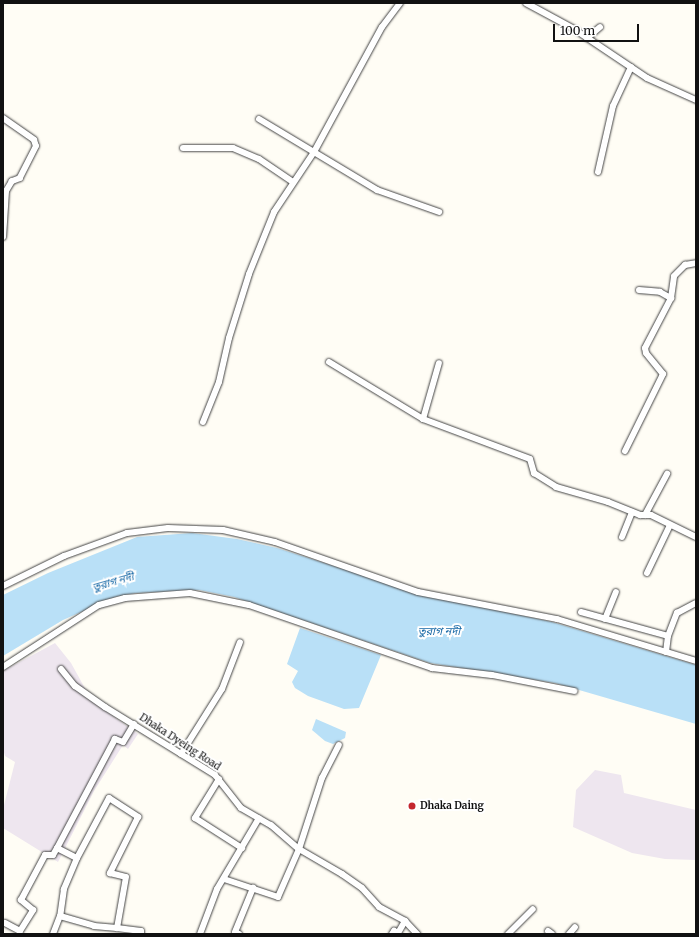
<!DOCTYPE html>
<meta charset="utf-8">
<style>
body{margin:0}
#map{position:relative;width:699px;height:937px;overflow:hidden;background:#fffdf5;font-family:Merriweather,"Noto Sans Bengali",serif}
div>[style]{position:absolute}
.industrial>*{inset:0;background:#eee6ef}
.water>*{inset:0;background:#b9e0f7}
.roads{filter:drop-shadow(0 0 1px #444) drop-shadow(0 0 1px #444)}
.minor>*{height:6px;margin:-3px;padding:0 3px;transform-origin:3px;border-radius:3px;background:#fff}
.dots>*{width:11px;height:11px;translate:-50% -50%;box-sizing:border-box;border:2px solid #fff;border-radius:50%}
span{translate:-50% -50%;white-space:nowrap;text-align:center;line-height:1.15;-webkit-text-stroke:4px #fff;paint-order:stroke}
.street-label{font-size:10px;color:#111}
.poi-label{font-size:10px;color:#111;font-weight:700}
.left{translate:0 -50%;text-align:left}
.water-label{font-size:11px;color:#1768a6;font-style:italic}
.frame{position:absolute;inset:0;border:4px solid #111;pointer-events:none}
.scale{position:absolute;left:553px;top:24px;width:86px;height:18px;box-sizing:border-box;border:2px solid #111;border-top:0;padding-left:5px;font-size:12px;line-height:14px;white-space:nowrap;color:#111;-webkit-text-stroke:3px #fff;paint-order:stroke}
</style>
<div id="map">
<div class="industrial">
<div style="clip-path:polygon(55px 643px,71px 663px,92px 701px,138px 734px,128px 749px,123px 745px,94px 791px,58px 862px,3px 828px,3px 809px,15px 762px,5px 756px,3px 749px,3px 671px)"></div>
<div style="clip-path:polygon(595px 770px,621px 775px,624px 793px,696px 810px,696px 860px,665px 859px,632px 853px,573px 827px,576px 790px)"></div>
</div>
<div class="water">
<div style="clip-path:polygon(192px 533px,237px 539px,277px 548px,422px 594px,552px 622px,696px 665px,696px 724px,555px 683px,430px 663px,234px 597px,199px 590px,136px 593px,115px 597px,63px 620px,3px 656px,3px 595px,48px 573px,137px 537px)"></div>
<div style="clip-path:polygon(300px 628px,381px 655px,359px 708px,344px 709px,308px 696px,295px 688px,292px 682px,298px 671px,287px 664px)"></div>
<div style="clip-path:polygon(316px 719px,346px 732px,345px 738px,333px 744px,325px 741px,312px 730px)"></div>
</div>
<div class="roads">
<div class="minor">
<div style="left:526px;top:3px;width:55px;rotate:28.4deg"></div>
<div style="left:574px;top:29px;width:88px;rotate:33.9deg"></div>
<div style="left:647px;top:78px;width:54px;rotate:24.2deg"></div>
<div style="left:587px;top:38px;width:17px;rotate:-40deg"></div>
<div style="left:3px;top:118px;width:38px;rotate:35deg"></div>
<div style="left:34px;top:140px;width:6px;rotate:72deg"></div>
<div style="left:36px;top:146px;width:36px;rotate:117deg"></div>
<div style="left:20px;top:178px;width:9px;rotate:159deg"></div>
<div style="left:12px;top:181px;width:12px;rotate:121deg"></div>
<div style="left:6px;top:191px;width:46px;rotate:93.7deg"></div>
<div style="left:259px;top:119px;width:138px;rotate:31deg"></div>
<div style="left:377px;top:190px;width:66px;rotate:19.5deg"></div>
<div style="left:183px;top:148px;width:50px"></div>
<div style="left:233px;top:148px;width:28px;rotate:23deg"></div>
<div style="left:259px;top:159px;width:41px;rotate:34.1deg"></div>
<div style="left:598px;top:172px;width:68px;rotate:-77.2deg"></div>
<div style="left:613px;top:106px;width:43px;rotate:-65.2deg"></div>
<div style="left:639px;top:290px;width:21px;rotate:5deg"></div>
<div style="left:660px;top:292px;width:13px;rotate:29deg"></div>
<div style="left:329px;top:362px;width:110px;rotate:31.2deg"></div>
<div style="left:423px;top:419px;width:114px;rotate:20.5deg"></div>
<div style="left:530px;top:459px;width:15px;rotate:74deg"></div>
<div style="left:534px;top:473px;width:26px;rotate:32deg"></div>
<div style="left:556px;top:487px;width:54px;rotate:16.1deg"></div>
<div style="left:608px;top:502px;width:35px;rotate:22deg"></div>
<div style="left:640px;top:515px;width:11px"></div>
<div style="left:651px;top:515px;width:50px;rotate:26.1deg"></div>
<div style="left:423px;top:419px;width:58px;rotate:-74.1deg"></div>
<div style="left:203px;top:422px;width:43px;rotate:-68.2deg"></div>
<div style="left:219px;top:382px;width:45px;rotate:-77.2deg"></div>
<div style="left:229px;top:338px;width:67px;rotate:-72.6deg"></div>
<div style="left:249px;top:274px;width:67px;rotate:-68deg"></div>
<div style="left:274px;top:212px;width:72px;rotate:-56.3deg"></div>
<div style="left:314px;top:152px;width:142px;rotate:-61.5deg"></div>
<div style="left:382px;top:27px;width:30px;rotate:-53deg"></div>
<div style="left:625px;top:451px;width:86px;rotate:-63.7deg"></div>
<div style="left:663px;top:374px;width:27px;rotate:-129deg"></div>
<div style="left:646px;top:353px;width:5px;rotate:-101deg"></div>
<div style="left:645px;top:348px;width:56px;rotate:-62.5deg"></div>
<div style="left:671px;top:298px;width:22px;rotate:-82deg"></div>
<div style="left:674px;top:276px;width:16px;rotate:-45deg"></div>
<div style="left:685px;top:265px;width:11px;rotate:-10deg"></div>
<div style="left:645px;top:515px;width:47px;rotate:-61.8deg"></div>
<div style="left:622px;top:537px;width:27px;rotate:-68deg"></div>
<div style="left:647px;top:573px;width:53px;rotate:-64.4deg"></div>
<div style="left:3px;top:586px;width:68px;rotate:-26.2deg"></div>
<div style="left:64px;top:556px;width:67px;rotate:-20.1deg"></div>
<div style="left:127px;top:533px;width:41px;rotate:-7deg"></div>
<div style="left:168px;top:528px;width:55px;rotate:2.1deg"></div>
<div style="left:223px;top:530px;width:53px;rotate:13deg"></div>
<div style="left:275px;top:542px;width:151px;rotate:19.3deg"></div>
<div style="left:418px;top:592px;width:142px;rotate:11deg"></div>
<div style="left:557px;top:619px;width:145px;rotate:16.8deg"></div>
<div style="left:581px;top:612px;width:90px;rotate:15.4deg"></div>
<div style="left:668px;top:636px;width:25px;rotate:-69deg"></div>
<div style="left:677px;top:613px;width:21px;rotate:-28deg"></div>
<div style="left:605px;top:619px;width:29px;rotate:-68deg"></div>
<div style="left:666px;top:652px;width:16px;rotate:-83deg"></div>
<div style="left:3px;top:667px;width:114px;rotate:-32.9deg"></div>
<div style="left:99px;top:605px;width:27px;rotate:-15deg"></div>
<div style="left:125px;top:598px;width:65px;rotate:-4.4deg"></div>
<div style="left:190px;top:593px;width:60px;rotate:11.5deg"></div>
<div style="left:249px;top:605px;width:194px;rotate:19deg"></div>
<div style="left:432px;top:668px;width:60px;rotate:6.7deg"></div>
<div style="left:492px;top:675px;width:84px;rotate:11deg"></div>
<div style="left:61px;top:669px;width:22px;rotate:51deg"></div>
<div style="left:75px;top:686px;width:37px;rotate:35deg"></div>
<div style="left:105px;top:707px;width:129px;rotate:31.7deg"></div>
<div style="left:215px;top:775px;width:42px;rotate:51.8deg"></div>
<div style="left:241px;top:808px;width:34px;rotate:30deg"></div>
<div style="left:271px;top:825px;width:37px;rotate:41deg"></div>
<div style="left:299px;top:849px;width:50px;rotate:30.2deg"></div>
<div style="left:342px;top:874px;width:24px;rotate:35deg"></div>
<div style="left:362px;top:888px;width:25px;rotate:48deg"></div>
<div style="left:379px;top:907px;width:30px;rotate:28deg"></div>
<div style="left:405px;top:921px;width:18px;rotate:47deg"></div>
<div style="left:134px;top:724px;width:21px;rotate:121deg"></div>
<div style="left:123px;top:742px;width:9px;rotate:-159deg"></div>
<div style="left:115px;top:739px;width:123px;rotate:118deg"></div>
<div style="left:57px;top:848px;width:22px;rotate:27deg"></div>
<div style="left:77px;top:858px;width:68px;rotate:-61.9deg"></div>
<div style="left:109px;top:798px;width:35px;rotate:33deg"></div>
<div style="left:138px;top:817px;width:63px;rotate:116.6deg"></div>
<div style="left:110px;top:873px;width:16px;rotate:14deg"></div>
<div style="left:126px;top:877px;width:52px;rotate:100deg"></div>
<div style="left:117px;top:928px;width:24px;rotate:7deg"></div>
<div style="left:141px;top:931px;width:3px;rotate:90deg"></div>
<div style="left:181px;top:754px;width:77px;rotate:-57.8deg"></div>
<div style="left:222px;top:689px;width:50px;rotate:-69deg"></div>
<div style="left:219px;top:779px;width:46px;rotate:121.6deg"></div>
<div style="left:195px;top:818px;width:56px;rotate:32.6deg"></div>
<div style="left:77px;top:858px;width:34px;rotate:113deg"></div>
<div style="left:64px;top:889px;width:27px;rotate:98deg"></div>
<div style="left:60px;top:916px;width:35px;rotate:16deg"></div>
<div style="left:94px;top:926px;width:23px;rotate:5deg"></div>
<div style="left:224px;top:879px;width:57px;rotate:18.4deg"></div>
<div style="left:278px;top:897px;width:52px;rotate:-66.4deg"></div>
<div style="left:299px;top:849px;width:75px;rotate:-72.1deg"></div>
<div style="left:322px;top:778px;width:37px;rotate:-63deg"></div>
<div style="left:5px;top:923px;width:17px;rotate:28deg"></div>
<div style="left:20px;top:931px;width:25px;rotate:-58deg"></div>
<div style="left:33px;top:910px;width:16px;rotate:-140deg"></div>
<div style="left:21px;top:900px;width:51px;rotate:-61.9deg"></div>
<div style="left:45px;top:855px;width:8px"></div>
<div style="left:53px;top:855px;width:8px;rotate:-60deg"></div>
<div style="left:548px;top:931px;width:5px;rotate:37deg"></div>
<div style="left:53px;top:934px;width:19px;rotate:-69deg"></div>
<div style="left:200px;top:934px;width:48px;rotate:-69.3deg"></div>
<div style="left:217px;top:889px;width:82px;rotate:-59.4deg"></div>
<div style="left:239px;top:934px;width:4px;rotate:-153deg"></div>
<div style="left:235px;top:932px;width:48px;rotate:-67.8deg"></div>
<div style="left:392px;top:934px;width:4px;rotate:-56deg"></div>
<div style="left:394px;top:931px;width:4px;rotate:27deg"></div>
<div style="left:398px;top:933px;width:14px;rotate:-60deg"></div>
<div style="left:508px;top:934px;width:35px;rotate:-45deg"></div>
<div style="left:569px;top:934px;width:9px;rotate:-49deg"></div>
</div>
</div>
<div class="dots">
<div style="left:412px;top:806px;background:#c4262e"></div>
</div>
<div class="street-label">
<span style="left:180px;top:742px;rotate:33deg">Dhaka Dyeing Road</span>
</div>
<div class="poi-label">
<span class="left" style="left:420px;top:806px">Dhaka Daing</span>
</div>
<div class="water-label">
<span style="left:113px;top:582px;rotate:-16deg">তুরাগ নদী</span>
<span style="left:439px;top:631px">তুরাগ নদী</span>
</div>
<div class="frame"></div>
<div class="scale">100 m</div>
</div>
